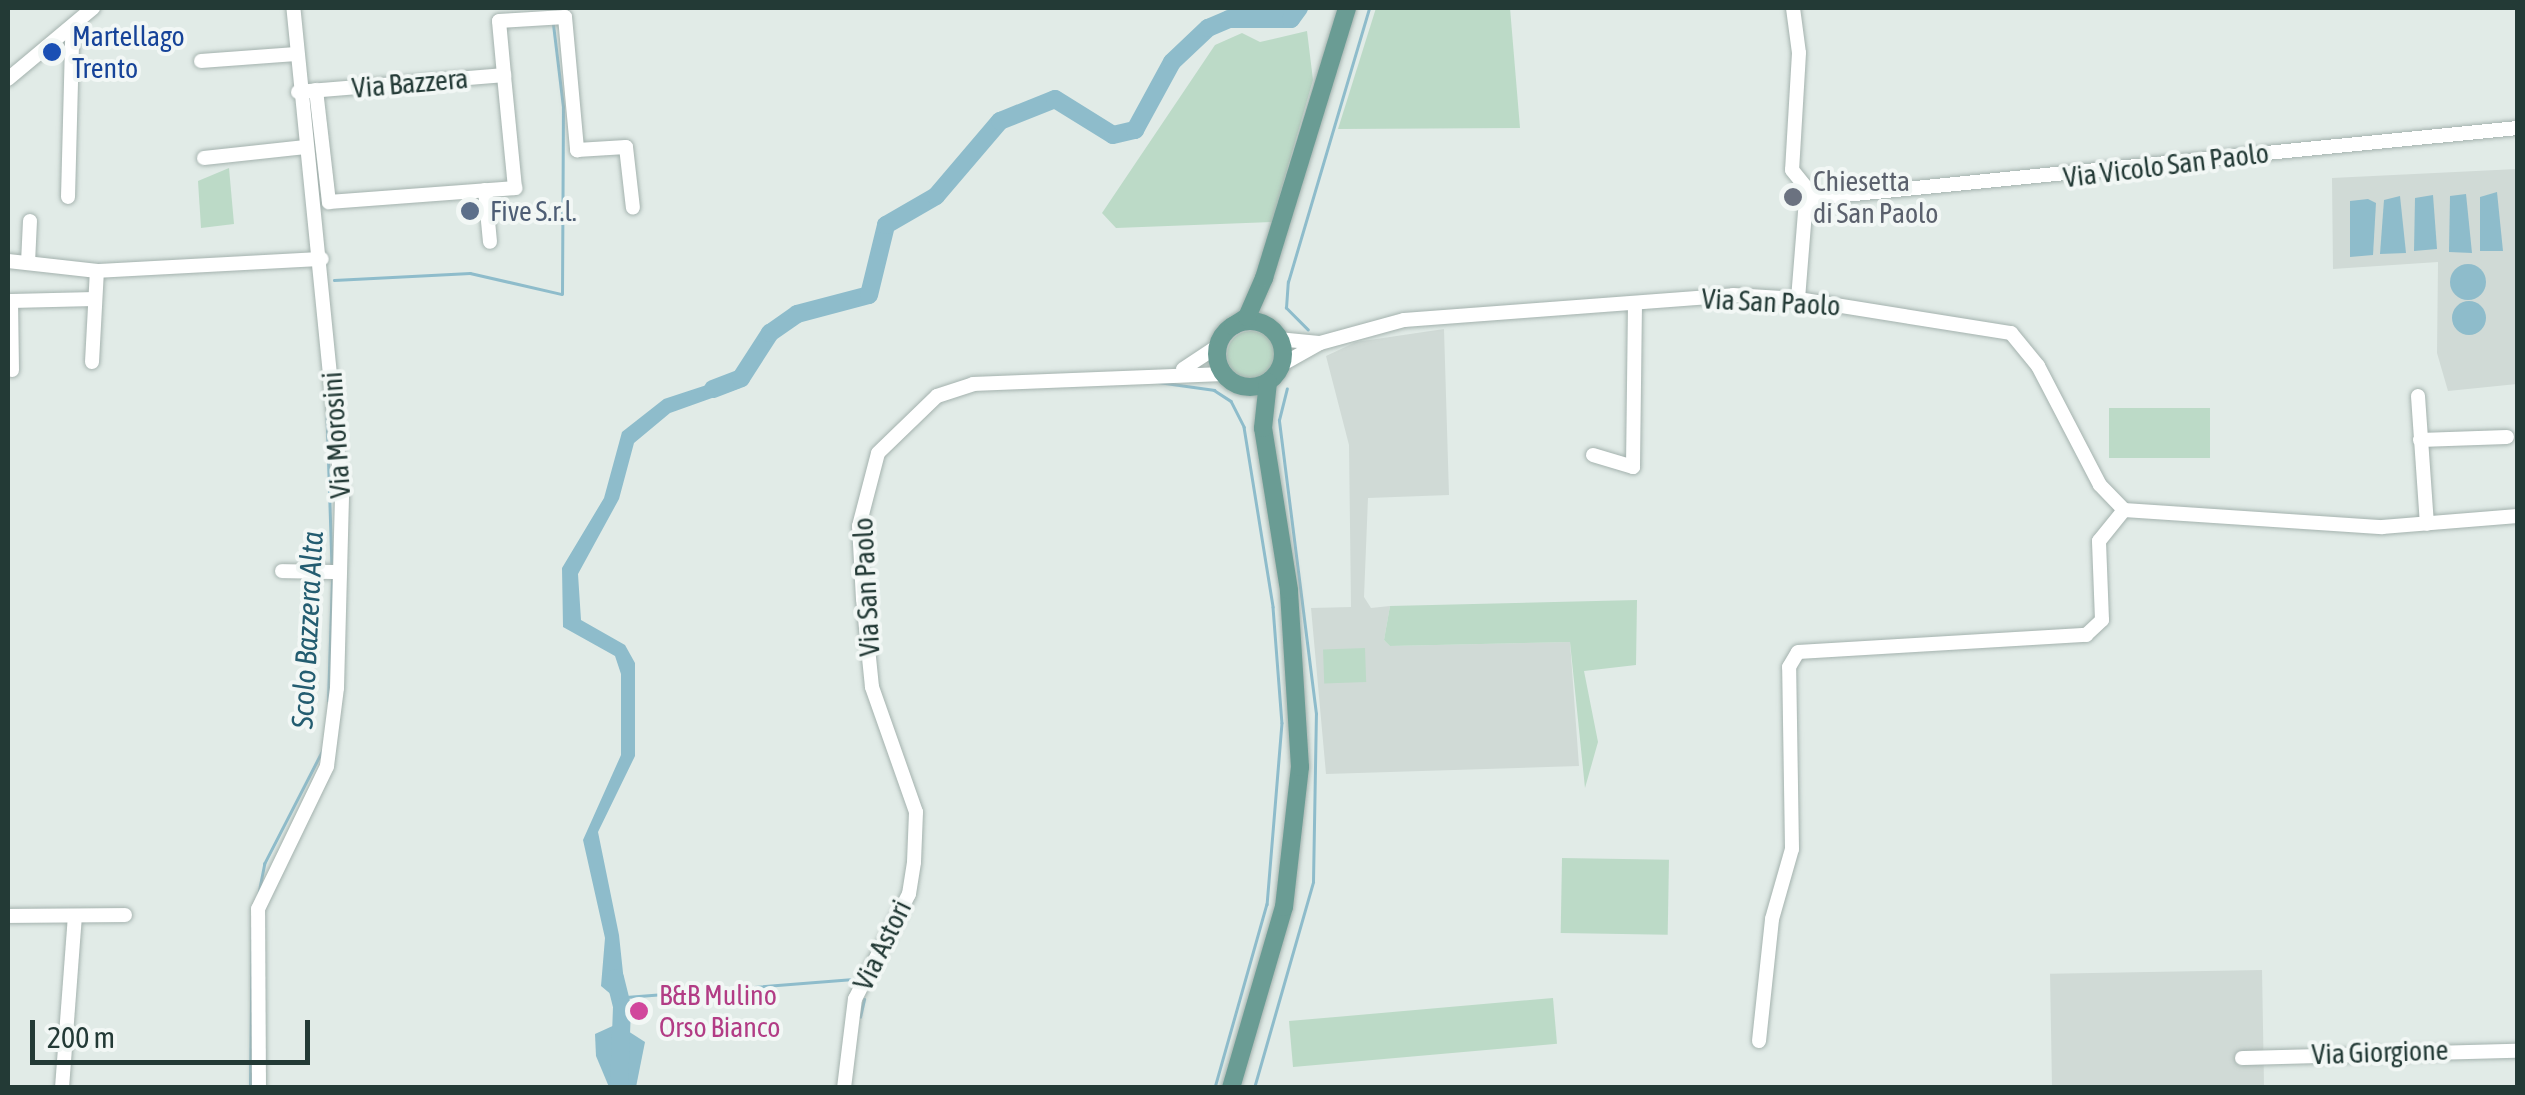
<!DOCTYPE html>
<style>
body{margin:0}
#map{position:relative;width:2525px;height:1095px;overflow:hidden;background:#e1ebe7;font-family:"Asap Condensed",sans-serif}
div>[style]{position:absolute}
.built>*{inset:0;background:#d0dad6;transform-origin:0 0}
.green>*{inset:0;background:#bcdac7;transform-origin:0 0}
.round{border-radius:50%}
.water>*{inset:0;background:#8ebccb}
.stream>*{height:2.5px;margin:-1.25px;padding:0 1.25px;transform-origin:1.25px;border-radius:1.25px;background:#8ebccb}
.river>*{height:18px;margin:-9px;padding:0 9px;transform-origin:9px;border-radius:9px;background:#8ebccb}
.roads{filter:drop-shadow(0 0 2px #a4b2ae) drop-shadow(0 0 2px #a4b2ae)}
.minor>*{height:14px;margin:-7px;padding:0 7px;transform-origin:7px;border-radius:7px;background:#fff}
.major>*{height:18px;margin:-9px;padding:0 9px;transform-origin:9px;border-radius:9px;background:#6a9c94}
.major>.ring{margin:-9px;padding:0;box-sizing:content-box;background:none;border:18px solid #6a9c94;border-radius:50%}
.dots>*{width:28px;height:28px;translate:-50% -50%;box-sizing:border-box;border:5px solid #f2f7f5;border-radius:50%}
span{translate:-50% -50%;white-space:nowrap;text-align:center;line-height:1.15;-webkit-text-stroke:8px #f2f7f5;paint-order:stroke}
.transit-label{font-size:28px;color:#164399}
.left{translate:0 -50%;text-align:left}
.street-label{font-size:28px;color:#233a36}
.worship-label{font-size:28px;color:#5b616d}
.service-label{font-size:28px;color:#4e5e75}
.hotel-label{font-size:28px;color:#b23c85}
.water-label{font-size:30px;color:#235c70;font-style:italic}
.frame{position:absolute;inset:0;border:10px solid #233a36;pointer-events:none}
.scale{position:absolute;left:30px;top:1020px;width:280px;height:45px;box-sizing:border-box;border:5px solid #233a36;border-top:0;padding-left:12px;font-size:30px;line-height:35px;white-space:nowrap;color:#233a36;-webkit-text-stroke:8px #f2f7f5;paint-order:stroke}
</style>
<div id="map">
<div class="built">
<div style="clip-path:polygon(2517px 169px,2517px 384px,2448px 391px,2437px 353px,2438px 262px,2333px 269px,2332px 178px)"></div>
<div style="clip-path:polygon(1444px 329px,1449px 495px,1368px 498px,1364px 597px,1371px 608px,1390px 606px,1384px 640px,1390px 646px,1570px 642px,1579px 766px,1326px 774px,1311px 608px,1351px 607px,1349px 445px,1326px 356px,1356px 342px)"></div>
<div style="left:2262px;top:970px;width:117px;height:212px;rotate:89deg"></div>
</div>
<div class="green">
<div style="clip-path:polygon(1376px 8px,1510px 8px,1520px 128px,1338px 129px)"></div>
<div style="clip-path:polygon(1307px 31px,1313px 80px,1272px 222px,1116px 228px,1102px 213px,1215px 45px,1242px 33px,1260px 42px)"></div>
<div style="clip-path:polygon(229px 168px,234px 224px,201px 228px,198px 181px)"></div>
<div class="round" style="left:1227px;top:331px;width:48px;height:48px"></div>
<div style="left:2210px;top:408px;width:50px;height:101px;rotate:90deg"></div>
<div style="clip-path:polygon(1637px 600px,1636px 665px,1584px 671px,1598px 742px,1585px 788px,1570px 642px,1390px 646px,1384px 640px,1390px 606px)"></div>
<div style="left:1365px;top:648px;width:34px;height:42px;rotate:88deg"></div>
<div style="left:1562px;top:858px;width:107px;height:75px;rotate:1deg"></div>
<div style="left:1553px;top:998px;width:46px;height:265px;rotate:85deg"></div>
</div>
<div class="water">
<div style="clip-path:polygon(2497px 192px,2503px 251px,2480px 251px,2480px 197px)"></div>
<div style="clip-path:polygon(2466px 194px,2472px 253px,2449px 252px,2450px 196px)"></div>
<div style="clip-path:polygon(2433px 195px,2437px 249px,2414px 251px,2415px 198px)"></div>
<div style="clip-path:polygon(2400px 196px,2406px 253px,2380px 254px,2384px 200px)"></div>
<div style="clip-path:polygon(2368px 199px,2376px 203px,2373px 255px,2350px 257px,2350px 201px)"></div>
<div class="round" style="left:2450px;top:264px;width:36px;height:36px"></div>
<div class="round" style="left:2452px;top:301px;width:34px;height:34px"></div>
<div style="clip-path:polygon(731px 377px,740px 388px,670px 413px,634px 443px,619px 499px,578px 574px,581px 620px,625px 645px,635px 663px,635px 756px,598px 832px,619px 935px,626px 1001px,619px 1001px,601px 986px,605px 938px,583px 840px,621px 755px,621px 674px,615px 656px,563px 627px,562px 568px,604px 498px,622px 432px,664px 399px)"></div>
<div style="clip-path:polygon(617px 1024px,645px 1042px,636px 1087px,609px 1087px,596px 1056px,595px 1034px)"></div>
</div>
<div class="stream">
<div style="left:334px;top:280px;width:136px;rotate:-2.9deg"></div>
<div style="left:470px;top:273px;width:94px;rotate:12.9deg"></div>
<div style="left:562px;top:294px;width:187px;rotate:-89.7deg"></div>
<div style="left:563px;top:107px;width:84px;rotate:-96.9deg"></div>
<div style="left:1308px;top:330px;width:31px;rotate:-135deg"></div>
<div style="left:1286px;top:308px;width:26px;rotate:-86deg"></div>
<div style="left:1288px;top:282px;width:286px;rotate:-73.5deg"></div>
<div style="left:1151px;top:381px;width:64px;rotate:8.1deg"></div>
<div style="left:1214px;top:390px;width:20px;rotate:33deg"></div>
<div style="left:1231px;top:401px;width:29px;rotate:63deg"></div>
<div style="left:1244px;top:427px;width:182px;rotate:80.8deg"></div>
<div style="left:1273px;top:607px;width:116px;rotate:85.6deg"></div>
<div style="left:1282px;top:723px;width:182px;rotate:94.7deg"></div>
<div style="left:1267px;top:904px;width:191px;rotate:105.8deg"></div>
<div style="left:327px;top:415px;width:151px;rotate:88.1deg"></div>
<div style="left:328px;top:701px;width:122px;rotate:-88.1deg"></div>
<div style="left:258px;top:896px;width:33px;rotate:-79deg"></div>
<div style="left:264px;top:864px;width:129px;rotate:-62.8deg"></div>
<div style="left:626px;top:997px;width:231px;rotate:-4.5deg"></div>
<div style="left:860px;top:1017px;width:18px;rotate:-77deg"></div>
<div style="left:250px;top:1088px;width:160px;rotate:-89.3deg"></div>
<div style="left:1254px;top:1088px;width:214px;rotate:-74deg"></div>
<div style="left:1313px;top:882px;width:168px;rotate:-89deg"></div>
<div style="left:1316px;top:714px;width:296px;rotate:-97.2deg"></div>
<div style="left:1279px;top:420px;width:32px;rotate:-76deg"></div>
</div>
<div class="river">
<div style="left:713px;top:389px;width:30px;rotate:-21deg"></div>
<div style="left:741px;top:378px;width:54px;rotate:-57.2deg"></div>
<div style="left:770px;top:333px;width:33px;rotate:-35deg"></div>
<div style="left:797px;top:314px;width:74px;rotate:-14.8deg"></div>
<div style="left:869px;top:295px;width:72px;rotate:-76.3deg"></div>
<div style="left:886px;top:225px;width:58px;rotate:-30.1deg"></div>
<div style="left:936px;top:196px;width:99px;rotate:-49.5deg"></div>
<div style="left:1000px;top:121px;width:59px;rotate:-21.8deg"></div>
<div style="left:1055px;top:99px;width:68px;rotate:31.8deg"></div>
<div style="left:1113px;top:135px;width:23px;rotate:-13deg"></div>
<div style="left:1135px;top:130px;width:77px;rotate:-61.4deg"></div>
<div style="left:1172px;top:62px;width:50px;rotate:-43.4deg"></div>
<div style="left:1208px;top:28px;width:23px;rotate:-23deg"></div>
<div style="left:1229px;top:19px;width:62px"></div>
<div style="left:1291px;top:19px;width:14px;rotate:-54deg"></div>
<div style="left:615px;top:978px;width:30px;rotate:76deg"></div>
<div style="left:622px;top:1007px;width:81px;rotate:92.1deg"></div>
</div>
<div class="roads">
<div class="minor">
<div style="left:1793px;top:8px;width:45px;rotate:82.4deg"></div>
<div style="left:1799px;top:53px;width:117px;rotate:93.4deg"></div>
<div style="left:1792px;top:170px;width:36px;rotate:51deg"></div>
<div style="left:1815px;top:198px;width:706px;rotate:-5.69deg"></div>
<div style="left:201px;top:61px;width:95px;rotate:-4.2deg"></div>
<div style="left:8px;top:79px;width:111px;rotate:-39.9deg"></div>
<div style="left:316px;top:90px;width:113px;rotate:83.4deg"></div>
<div style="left:329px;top:202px;width:187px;rotate:-4.3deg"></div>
<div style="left:515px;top:188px;width:114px;rotate:-95.6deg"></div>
<div style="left:298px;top:92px;width:207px;rotate:-4.7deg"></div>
<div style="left:504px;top:75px;width:54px;rotate:-95.3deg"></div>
<div style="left:499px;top:21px;width:66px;rotate:-3.5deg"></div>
<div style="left:565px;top:17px;width:134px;rotate:84.8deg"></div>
<div style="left:577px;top:150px;width:49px;rotate:-3.5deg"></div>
<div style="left:626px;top:147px;width:61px;rotate:83.5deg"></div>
<div style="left:204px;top:158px;width:102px;rotate:-6.2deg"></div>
<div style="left:485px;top:190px;width:52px;rotate:84.5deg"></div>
<div style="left:68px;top:197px;width:158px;rotate:-88.5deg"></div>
<div style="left:8px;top:261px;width:90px;rotate:6.4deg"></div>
<div style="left:97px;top:271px;width:225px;rotate:-3.1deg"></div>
<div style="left:28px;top:263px;width:42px;rotate:-87.3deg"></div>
<div style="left:1798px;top:299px;width:87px;rotate:-85.4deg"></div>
<div style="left:1805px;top:212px;width:17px;rotate:-54deg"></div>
<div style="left:1278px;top:339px;width:41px;rotate:5.6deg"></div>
<div style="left:92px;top:362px;width:91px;rotate:-86.9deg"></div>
<div style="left:1281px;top:365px;width:45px;rotate:-29.4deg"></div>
<div style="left:1320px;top:343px;width:87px;rotate:-15.3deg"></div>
<div style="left:1404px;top:320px;width:330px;rotate:-4.3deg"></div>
<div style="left:1733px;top:295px;width:65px;rotate:3.5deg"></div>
<div style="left:1798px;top:299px;width:216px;rotate:9.1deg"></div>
<div style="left:2011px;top:333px;width:43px;rotate:50.7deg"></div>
<div style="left:2038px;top:366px;width:134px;rotate:62.5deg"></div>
<div style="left:2100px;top:485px;width:35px;rotate:46deg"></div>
<div style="left:2124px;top:510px;width:259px;rotate:3.8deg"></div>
<div style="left:2382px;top:527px;width:136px;rotate:-4.6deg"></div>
<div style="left:1183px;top:369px;width:42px;rotate:-33.3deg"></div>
<div style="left:12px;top:370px;width:69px;rotate:-90.8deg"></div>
<div style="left:11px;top:301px;width:84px;rotate:-1.4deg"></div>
<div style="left:2418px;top:396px;width:128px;rotate:86deg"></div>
<div style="left:2420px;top:440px;width:87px;rotate:-2deg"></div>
<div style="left:1593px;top:455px;width:42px;rotate:16.7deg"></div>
<div style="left:1633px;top:467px;width:164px;rotate:-89.3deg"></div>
<div style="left:282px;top:571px;width:58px;rotate:1deg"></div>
<div style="left:8px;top:916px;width:117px;rotate:-0.5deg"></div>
<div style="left:1759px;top:1041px;width:123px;rotate:-83.9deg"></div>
<div style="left:1772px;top:919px;width:73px;rotate:-74.1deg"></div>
<div style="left:1792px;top:849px;width:182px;rotate:-90.9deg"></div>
<div style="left:1789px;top:667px;width:17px;rotate:-59deg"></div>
<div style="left:1798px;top:652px;width:289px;rotate:-3.4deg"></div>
<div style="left:2086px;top:635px;width:22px;rotate:-43deg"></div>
<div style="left:2102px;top:620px;width:79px;rotate:-92.2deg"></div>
<div style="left:2099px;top:541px;width:40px;rotate:-51deg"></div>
<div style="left:2242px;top:1058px;width:276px;rotate:-1.5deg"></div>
<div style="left:62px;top:1088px;width:172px;rotate:-85.7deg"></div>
<div style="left:259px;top:1088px;width:179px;rotate:-90.3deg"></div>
<div style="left:258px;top:909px;width:159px;rotate:-64.2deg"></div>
<div style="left:327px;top:766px;width:79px;rotate:-82.7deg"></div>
<div style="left:337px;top:688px;width:193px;rotate:-88.5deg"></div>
<div style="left:342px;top:495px;width:489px;rotate:-95.7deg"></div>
<div style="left:844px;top:1088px;width:90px;rotate:-83deg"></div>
<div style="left:855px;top:999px;width:118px;rotate:-62.8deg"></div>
<div style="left:909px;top:894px;width:32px;rotate:-81deg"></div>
<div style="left:914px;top:862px;width:50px;rotate:-87.7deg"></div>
<div style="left:916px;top:812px;width:133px;rotate:-109.4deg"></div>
<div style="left:872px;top:687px;width:88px;rotate:-95.8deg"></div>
<div style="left:863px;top:599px;width:73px;rotate:-93.1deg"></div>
<div style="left:859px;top:526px;width:75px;rotate:-75.4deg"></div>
<div style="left:878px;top:453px;width:82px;rotate:-44deg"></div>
<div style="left:937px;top:396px;width:38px;rotate:-18deg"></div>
<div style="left:973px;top:384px;width:250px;rotate:-2.3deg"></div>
</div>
<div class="major">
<div class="ring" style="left:1217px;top:321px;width:48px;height:48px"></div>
<div style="left:1233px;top:326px;width:17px;rotate:-33deg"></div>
<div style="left:1247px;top:317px;width:43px;rotate:-66.4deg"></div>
<div style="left:1264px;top:278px;width:282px;rotate:-72.9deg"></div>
<div style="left:1231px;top:1088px;width:189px;rotate:-73.7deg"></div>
<div style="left:1284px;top:907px;width:141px;rotate:-83.5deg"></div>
<div style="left:1300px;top:767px;width:177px;rotate:-93.6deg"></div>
<div style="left:1289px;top:590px;width:164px;rotate:-99.1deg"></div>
<div style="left:1263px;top:428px;width:46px;rotate:-83.8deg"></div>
</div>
</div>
<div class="dots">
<div style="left:52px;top:52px;background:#1a4fb4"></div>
<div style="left:1793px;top:197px;background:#6b7280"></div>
<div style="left:470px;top:211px;background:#5c6f8a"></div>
<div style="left:639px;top:1011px;background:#d1479c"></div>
</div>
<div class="transit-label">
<span class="left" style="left:72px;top:52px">Martellago<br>Trento</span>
</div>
<div class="street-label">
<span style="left:410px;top:83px;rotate:-5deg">Via Bazzera</span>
<span style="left:2166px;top:165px;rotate:-7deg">Via Vicolo San Paolo</span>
<span style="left:1771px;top:302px;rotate:3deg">Via San Paolo</span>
<span style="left:336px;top:435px;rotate:-94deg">Via Morosini</span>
<span style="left:866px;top:587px;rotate:-93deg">Via San Paolo</span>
<span style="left:882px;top:945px;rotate:-64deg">Via Astori</span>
<span style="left:2380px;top:1052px;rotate:-2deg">Via Giorgione</span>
</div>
<div class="worship-label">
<span class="left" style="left:1813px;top:197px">Chiesetta<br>di San Paolo</span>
</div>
<div class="service-label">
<span class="left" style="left:490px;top:211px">Five S.r.l.</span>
</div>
<div class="hotel-label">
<span class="left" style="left:659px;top:1011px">B&amp;B Mulino<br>Orso Bianco</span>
</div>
<div class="water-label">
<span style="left:307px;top:630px;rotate:-87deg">Scolo Bazzera Alta</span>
</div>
<div class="frame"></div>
<div class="scale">200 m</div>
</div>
